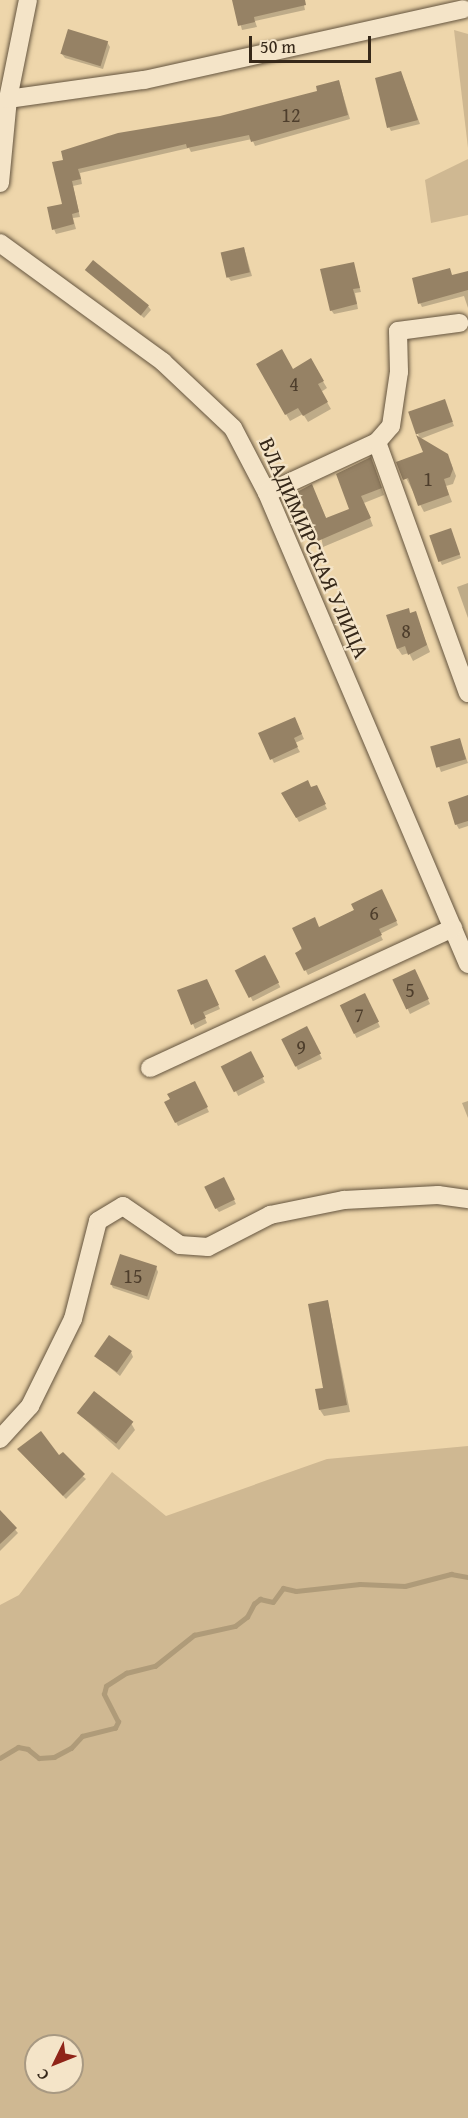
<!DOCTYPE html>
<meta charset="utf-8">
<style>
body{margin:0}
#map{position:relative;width:468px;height:2118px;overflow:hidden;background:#eed6ab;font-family:"Gentium Book Plus",serif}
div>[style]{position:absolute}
.green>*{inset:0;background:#cfb892}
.shadow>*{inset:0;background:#0003;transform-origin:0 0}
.stream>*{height:4.5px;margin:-2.25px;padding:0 2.25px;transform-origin:2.25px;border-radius:2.25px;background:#af9b79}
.building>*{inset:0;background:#968265;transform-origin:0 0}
.roads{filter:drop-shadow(0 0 2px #64543e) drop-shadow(0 0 2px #64543e)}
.minor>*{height:18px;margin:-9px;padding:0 9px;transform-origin:9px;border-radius:9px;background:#f4e4c8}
span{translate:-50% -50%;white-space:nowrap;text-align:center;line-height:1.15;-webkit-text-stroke:4.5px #f4e4c8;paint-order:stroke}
.number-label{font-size:20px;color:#4e3e2c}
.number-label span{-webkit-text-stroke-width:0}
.street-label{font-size:22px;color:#362819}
.north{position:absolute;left:24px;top:2034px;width:60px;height:60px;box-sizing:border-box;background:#f4e4c8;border:2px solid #a89982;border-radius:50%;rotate:227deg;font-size:16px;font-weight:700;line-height:24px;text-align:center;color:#362819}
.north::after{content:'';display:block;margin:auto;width:21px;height:27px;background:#8f2418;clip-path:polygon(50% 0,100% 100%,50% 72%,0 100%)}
.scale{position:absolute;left:249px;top:36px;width:122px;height:27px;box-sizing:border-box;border:3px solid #362819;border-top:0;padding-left:8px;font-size:18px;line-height:21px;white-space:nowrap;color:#362819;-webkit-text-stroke:4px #f4e4c8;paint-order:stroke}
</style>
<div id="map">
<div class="green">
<div style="clip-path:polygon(454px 30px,468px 34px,468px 148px)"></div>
<div style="clip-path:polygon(468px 159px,468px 215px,431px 223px,425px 180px)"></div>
<div style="clip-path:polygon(evenodd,468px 1446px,468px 2118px,0 2118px,0 1605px,19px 1595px,112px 1472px,166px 1516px,327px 1459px,468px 1446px,36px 2046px,72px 2046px,72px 2082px,36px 2082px,36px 2046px)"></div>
</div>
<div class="shadow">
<div style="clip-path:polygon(234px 0,303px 0,305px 10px,255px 21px,257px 27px,242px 30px)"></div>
<div style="clip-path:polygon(107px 42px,110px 47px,103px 69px,65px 58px,62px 54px)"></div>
<div style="clip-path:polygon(401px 73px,420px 124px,391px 131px,389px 127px)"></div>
<div style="clip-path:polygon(339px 81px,350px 119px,255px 146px,252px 139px,191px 152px,189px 148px,80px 173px,82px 184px,73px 186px,80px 217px,73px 218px,76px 229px,56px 234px,54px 229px,64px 205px,54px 164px,319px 92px)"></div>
<div style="clip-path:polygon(244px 248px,252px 276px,231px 281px,228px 277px)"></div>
<div style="clip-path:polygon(353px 263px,361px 292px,355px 293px,358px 309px,334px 314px,331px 310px)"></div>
<div style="clip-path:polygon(86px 270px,148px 306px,151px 310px,144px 318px)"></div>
<div style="clip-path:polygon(468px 272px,468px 308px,464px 296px,422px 307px,420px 303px,452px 277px)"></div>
<div style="clip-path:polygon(310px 360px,327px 388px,321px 392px,331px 409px,308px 422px,303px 414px,290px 421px,258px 365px,292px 371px)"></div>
<div style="clip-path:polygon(446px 405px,454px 426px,420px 439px,418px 434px)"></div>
<div style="clip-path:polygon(398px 463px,451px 463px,456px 476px,453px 484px,446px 486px,452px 502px,424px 512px)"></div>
<div style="clip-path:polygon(374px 466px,384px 495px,364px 503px,373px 526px,323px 547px,312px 486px,327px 520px,350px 510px)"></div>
<div style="clip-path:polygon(452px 534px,461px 558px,442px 565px,440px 561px)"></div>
<div style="clip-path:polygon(468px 583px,468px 618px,457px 587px)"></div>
<div style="clip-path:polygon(415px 613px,430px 652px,413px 661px,409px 653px,402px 655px,398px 649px,411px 615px)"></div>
<div style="clip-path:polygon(297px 723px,304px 739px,295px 743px,300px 752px,274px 763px,272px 759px)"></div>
<div style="clip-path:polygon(461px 744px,468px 763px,441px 772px,432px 748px)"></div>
<div style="clip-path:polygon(311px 789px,318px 791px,327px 809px,299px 822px,283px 793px)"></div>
<div style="clip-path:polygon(468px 797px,468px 826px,459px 829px,456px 824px)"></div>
<div style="clip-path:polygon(384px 895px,398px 925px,380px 934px,383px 940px,308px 975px,297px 953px,319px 928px)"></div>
<div style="left:265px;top:957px;width:34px;height:31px;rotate:63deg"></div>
<div style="clip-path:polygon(417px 975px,430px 1004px,410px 1014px,394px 980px)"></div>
<div style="clip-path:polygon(209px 986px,220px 1009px,204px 1016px,207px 1023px,195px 1029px,179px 990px)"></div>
<div style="left:367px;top:999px;width:31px;height:26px;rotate:65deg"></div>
<div style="clip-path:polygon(309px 1032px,322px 1059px,298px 1070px,283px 1039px)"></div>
<div style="left:250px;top:1053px;width:33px;height:30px;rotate:63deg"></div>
<div style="clip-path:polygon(197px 1087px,209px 1112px,178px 1126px,176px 1122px)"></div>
<div style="clip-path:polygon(468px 1101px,468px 1118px,462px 1103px)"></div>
<div style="clip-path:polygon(226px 1183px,236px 1204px,219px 1212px,216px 1208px)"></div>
<div style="clip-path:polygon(156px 1267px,158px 1272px,149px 1300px,113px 1288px,111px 1284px)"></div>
<div style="clip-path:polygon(328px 1302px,350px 1412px,324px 1416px,320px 1410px,325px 1389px)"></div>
<div style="clip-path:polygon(131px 1352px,133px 1357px,120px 1376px,96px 1356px)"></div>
<div style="clip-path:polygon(78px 1413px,131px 1423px,135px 1430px,119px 1450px)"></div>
<div style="clip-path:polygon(19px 1450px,59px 1457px,86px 1479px,66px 1499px)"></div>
<div style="clip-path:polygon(0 1512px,18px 1533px,0 1551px)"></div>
</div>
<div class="stream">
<div style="left:0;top:1758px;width:21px;rotate:-31deg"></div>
<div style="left:18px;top:1747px;width:10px;rotate:11deg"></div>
<div style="left:28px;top:1749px;width:14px;rotate:39deg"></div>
<div style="left:39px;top:1758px;width:15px;rotate:-4deg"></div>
<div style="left:54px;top:1757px;width:19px;rotate:-28deg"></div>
<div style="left:71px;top:1748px;width:16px;rotate:-47deg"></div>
<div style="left:82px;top:1736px;width:34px;rotate:-14deg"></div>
<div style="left:115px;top:1728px;width:7px;rotate:-63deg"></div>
<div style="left:118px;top:1722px;width:31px;rotate:-117deg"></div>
<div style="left:104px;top:1694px;width:8px;rotate:-76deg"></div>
<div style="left:106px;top:1686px;width:24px;rotate:-33deg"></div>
<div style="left:126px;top:1673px;width:30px;rotate:-14deg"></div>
<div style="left:155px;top:1666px;width:50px;rotate:-38.5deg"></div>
<div style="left:194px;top:1635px;width:42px;rotate:-12.4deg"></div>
<div style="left:235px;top:1626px;width:15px;rotate:-37deg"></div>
<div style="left:247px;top:1617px;width:15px;rotate:-62deg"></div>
<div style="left:254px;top:1604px;width:8px;rotate:-40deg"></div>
<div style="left:260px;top:1599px;width:13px;rotate:13deg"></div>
<div style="left:273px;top:1602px;width:17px;rotate:-54deg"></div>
<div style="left:283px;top:1588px;width:13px;rotate:13deg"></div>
<div style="left:296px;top:1591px;width:64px;rotate:-6.2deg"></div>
<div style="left:360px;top:1584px;width:45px;rotate:2.5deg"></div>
<div style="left:405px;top:1586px;width:48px;rotate:-14.6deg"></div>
<div style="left:451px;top:1574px;width:17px;rotate:10deg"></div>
</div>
<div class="building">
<div style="clip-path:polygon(232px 0,305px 0,306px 5px,254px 17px,255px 22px,238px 26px)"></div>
<div style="left:68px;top:29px;width:42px;height:26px;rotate:17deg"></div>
<div style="clip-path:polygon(401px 71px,418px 120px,387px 128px,375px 78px)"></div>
<div style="clip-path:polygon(339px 80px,348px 115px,251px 142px,249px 135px,187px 148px,186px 144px,78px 169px,81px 179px,72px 181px,79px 212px,72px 214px,74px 224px,52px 230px,47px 207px,62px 204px,52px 162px,63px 160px,61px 151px,118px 133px,220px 116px,317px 91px,316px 86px)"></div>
<div style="left:244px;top:247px;width:26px;height:24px;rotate:77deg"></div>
<div style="left:93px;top:260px;width:72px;height:13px;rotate:39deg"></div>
<div style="clip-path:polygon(354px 262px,360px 288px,353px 289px,357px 304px,330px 311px,320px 269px)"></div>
<div style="clip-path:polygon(450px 268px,452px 275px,468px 271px,468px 290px,418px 304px,412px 278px)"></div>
<div style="clip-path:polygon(282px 349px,293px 369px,311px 358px,324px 381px,318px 384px,328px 402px,303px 416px,298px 408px,285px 415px,256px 364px)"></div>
<div style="left:445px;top:399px;width:24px;height:39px;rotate:71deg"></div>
<div style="clip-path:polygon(416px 435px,448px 454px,453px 469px,450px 477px,444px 479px,449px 495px,418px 506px,408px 478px,403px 480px,396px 462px,423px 452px)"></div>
<div style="clip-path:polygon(371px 457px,382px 488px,361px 496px,371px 518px,318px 541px,297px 492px,312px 484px,326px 518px,349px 509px,336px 474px)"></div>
<div style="left:451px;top:528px;width:28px;height:23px;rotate:71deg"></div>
<div style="clip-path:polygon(409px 608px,410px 613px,416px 611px,427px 645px,408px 655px,405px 646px,397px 649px,386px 615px)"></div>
<div style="clip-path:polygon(295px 717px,302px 734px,294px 738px,298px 747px,270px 760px,258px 733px)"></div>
<div style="left:460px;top:738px;width:22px;height:31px;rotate:74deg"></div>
<div style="clip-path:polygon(308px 780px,311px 787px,317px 785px,326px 804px,296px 818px,281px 793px)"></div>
<div style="clip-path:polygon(468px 795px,468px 821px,455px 825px,448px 802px)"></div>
<div style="clip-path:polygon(382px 889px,397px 921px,379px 929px,382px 935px,304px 971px,295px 953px,302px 949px,292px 928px,315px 917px,319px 927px,354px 910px,351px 904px)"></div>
<div style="left:265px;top:955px;width:31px;height:34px;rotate:63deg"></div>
<div style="left:415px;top:969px;width:33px;height:25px;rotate:65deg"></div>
<div style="clip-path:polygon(207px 979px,219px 1005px,203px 1012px,206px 1018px,191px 1025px,177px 990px)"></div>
<div style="left:365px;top:993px;width:32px;height:28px;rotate:64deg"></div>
<div style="left:307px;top:1026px;width:31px;height:29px;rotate:63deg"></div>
<div style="left:251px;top:1051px;width:29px;height:34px;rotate:63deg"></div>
<div style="clip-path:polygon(195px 1081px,208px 1107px,175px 1123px,164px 1102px,170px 1099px,167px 1094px)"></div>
<div style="left:224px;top:1177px;width:25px;height:22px;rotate:64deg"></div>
<div style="left:120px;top:1254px;width:39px;height:32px;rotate:18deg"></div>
<div style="clip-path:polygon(328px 1300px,347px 1405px,319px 1410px,315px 1389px,323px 1388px,308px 1304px)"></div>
<div style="left:109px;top:1335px;width:28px;height:26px;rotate:35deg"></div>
<div style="left:94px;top:1391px;width:50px;height:28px;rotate:38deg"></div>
<div style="clip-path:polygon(41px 1431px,59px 1455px,63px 1452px,85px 1474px,63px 1496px,17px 1449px)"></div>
<div style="clip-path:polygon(0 1510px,17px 1528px,0 1544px)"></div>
</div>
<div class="roads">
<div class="minor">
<div style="left:8px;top:99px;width:137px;rotate:-8deg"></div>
<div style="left:144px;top:80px;width:327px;rotate:-12.5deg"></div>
<div style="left:0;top:183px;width:84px;rotate:-84.6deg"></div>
<div style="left:8px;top:99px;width:101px;rotate:-78.6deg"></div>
<div style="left:0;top:243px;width:202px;rotate:36.1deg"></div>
<div style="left:163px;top:362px;width:96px;rotate:43.3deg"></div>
<div style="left:233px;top:428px;width:73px;rotate:62.4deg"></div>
<div style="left:267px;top:493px;width:512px;rotate:66.89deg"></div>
<div style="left:377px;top:442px;width:267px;rotate:70.1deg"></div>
<div style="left:267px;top:493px;width:121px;rotate:-24.9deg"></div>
<div style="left:377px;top:442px;width:21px;rotate:-49deg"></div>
<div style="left:391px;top:426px;width:55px;rotate:-81.6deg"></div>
<div style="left:399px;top:372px;width:41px;rotate:-91.4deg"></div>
<div style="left:398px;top:331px;width:62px;rotate:-7.5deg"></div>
<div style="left:150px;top:1068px;width:334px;rotate:-24.8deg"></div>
<div style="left:0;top:1439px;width:45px;rotate:-47.7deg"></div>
<div style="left:30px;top:1406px;width:97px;rotate:-63.7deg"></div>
<div style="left:73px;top:1319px;width:101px;rotate:-75.7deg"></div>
<div style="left:98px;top:1221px;width:29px;rotate:-31deg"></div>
<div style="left:123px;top:1206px;width:69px;rotate:34.4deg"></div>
<div style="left:180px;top:1245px;width:28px;rotate:4deg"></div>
<div style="left:208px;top:1247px;width:70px;rotate:-27.3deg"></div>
<div style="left:270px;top:1215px;width:76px;rotate:-11.5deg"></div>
<div style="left:344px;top:1200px;width:94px;rotate:-3deg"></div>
<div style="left:438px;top:1195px;width:30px;rotate:8deg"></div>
</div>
</div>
<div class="number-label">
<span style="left:291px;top:114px">12</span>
<span style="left:294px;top:383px">4</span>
<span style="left:428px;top:478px">1</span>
<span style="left:406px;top:630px">8</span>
<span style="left:374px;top:912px">6</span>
<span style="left:410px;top:989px">5</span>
<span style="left:359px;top:1014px">7</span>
<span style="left:301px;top:1046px">9</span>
<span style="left:133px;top:1275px">15</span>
</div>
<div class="street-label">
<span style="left:314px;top:548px;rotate:66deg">ВЛАДИМИРСКАЯ УЛИЦА</span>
</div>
<div class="north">С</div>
<div class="scale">50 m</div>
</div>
